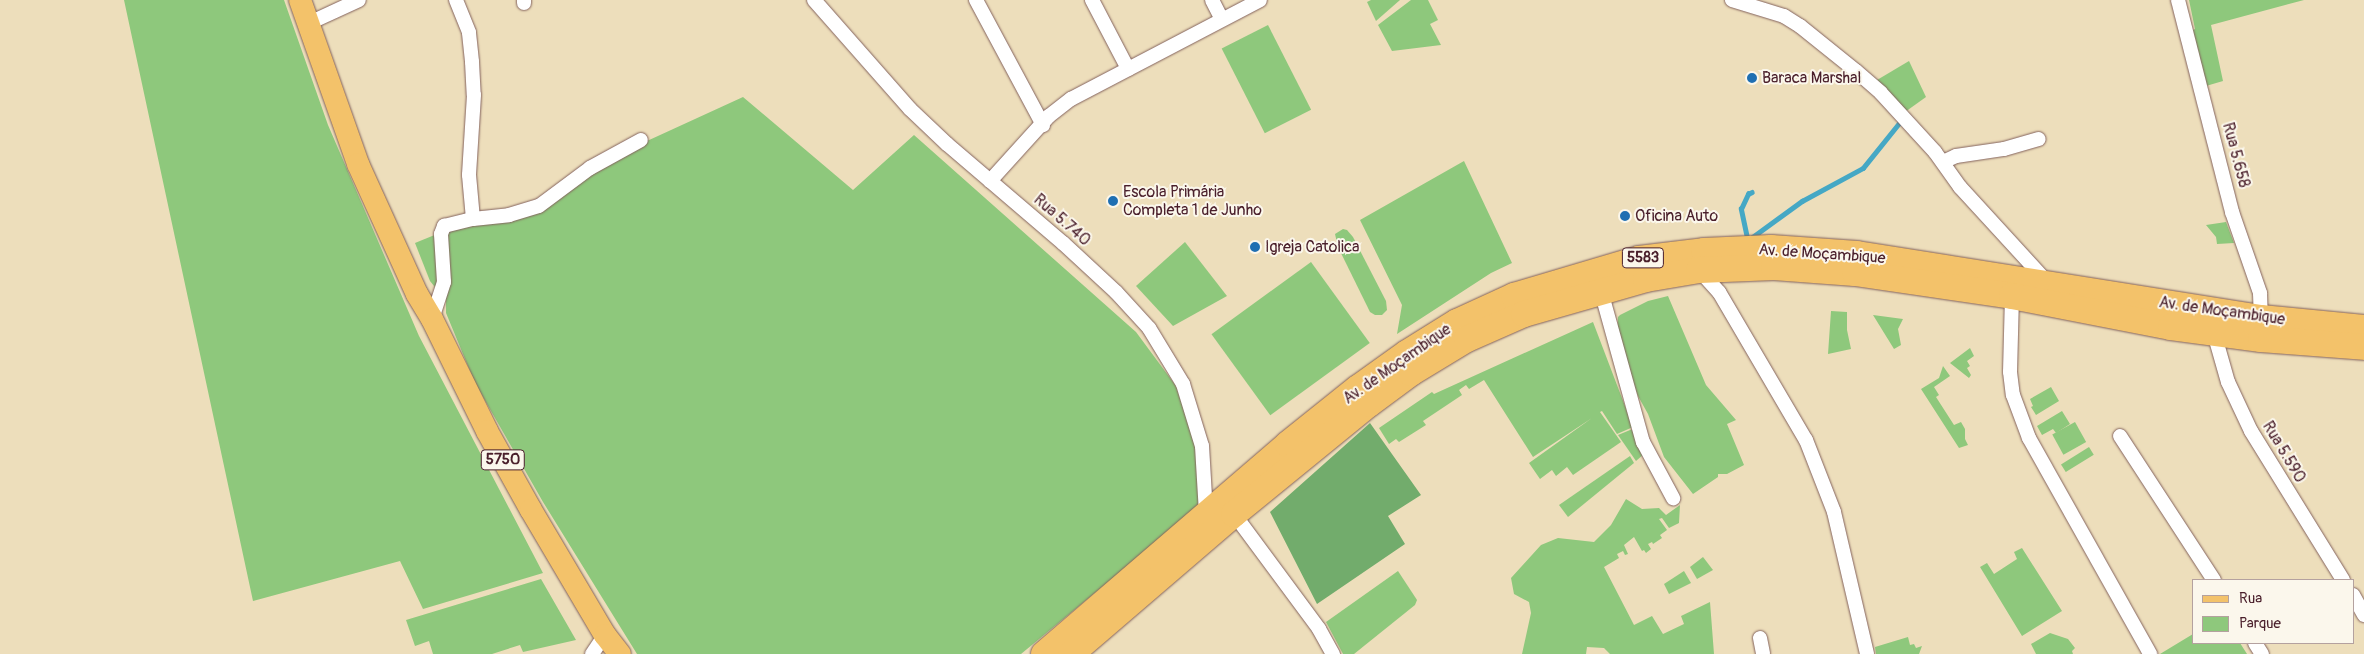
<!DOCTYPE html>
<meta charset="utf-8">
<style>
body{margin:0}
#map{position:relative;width:2364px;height:654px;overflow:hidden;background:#eddebb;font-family:Pangolin,sans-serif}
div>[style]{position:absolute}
.green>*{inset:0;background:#8ec87c;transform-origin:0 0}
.forest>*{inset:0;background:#72ac6c}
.stream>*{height:4.5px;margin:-2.25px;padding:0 2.25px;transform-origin:2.25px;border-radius:2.25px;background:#45a8c5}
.roads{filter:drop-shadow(0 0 1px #83625d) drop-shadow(0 0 1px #83625d)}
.street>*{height:14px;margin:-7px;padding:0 7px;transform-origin:7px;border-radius:7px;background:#fff}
.primary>*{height:22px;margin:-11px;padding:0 11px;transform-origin:11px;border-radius:11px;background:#f3c26a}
.highway>*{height:26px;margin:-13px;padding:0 13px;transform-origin:13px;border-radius:13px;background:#f3c26a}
.dots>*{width:14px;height:14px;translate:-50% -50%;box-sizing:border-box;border:2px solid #fbf7ec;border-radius:50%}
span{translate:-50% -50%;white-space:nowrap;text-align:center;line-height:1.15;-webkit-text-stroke:4px #fbf7ec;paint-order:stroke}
.shield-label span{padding:1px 4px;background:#fbf7ec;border:1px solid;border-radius:4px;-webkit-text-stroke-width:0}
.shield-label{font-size:15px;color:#4a1f2b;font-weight:700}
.poi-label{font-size:16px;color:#4a1f2b}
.left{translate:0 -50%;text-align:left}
.street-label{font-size:16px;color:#4a1f2b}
.legend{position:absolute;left:2192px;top:579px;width:162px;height:65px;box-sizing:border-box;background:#fbf7ec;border:1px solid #b4a19f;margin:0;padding:6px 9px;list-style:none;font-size:15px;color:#4a1f2b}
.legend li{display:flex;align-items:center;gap:10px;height:25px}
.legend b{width:25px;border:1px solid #b4a19f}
</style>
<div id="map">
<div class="green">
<div style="clip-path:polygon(124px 0,284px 0,328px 125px,419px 336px,543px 573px,423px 609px,400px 561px,253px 601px)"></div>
<div style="clip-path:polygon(1371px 0,1400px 0,1376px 21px,1367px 2px)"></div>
<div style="clip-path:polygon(1411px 0,1428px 0,1438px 20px,1430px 24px,1441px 45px,1392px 51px,1378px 25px)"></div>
<div style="clip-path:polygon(2189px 0,2304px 0,2211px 25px,2223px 81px,2206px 86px,2193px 30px,2195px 29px)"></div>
<div style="left:1268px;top:25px;width:95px;height:52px;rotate:63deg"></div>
<div style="clip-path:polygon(1909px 61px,1926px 97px,1905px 112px,1877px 80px)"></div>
<div style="clip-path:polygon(743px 97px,853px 190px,914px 135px,1136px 332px,1176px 386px,1196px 447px,1200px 506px,1021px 654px,637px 654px,543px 502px,475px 383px,446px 313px,446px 232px,510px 218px,623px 152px)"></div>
<div style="clip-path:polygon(1464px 161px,1512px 263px,1491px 273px,1397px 334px,1402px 305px,1360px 220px)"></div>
<div style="clip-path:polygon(2226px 222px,2234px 243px,2217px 244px,2216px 237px,2206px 225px)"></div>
<div style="clip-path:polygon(1343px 229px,1347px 230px,1353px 237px,1386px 301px,1387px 310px,1382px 315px,1375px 315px,1370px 312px,1338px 247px,1335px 234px)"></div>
<div style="clip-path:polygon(437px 234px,439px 292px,430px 281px,415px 243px)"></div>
<div style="clip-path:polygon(1185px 242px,1227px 296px,1173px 326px,1136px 286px)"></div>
<div style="left:1311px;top:262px;width:100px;height:123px;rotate:54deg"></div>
<div style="clip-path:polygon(1668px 296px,1706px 385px,1736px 420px,1727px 424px,1744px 465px,1727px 474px,1718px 474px,1718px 477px,1693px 494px,1664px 457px,1648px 414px,1638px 396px,1617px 341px,1618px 317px,1620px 315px,1648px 301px)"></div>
<div style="clip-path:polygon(1831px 311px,1847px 312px,1847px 330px,1851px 349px,1828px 354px)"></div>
<div style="clip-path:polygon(1873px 315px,1903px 319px,1898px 329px,1901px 345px,1894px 349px)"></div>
<div style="clip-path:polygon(1593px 322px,1633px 427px,1617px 434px,1602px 411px,1600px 412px,1621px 442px,1573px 475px,1567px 467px,1556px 476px,1552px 470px,1540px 479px,1529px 463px,1592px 418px,1533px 457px,1484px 380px,1469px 389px,1466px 385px,1459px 390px,1462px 395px,1423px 421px,1426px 425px,1399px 442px,1396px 439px,1389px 444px,1379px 428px,1432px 392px,1434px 394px)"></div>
<div style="clip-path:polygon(1970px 348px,1974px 356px,1967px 361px,1970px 366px,1967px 368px,1971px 375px,1969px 378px,1950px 363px)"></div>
<div style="clip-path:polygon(1943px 366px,1950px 376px,1934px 387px,1939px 395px,1936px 397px,1954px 425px,1961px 422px,1965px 429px,1965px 439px,1968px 445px,1959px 448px,1921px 389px,1939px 378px)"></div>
<div style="clip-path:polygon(2051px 387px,2059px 401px,2036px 415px,2031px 407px,2033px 406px,2030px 399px)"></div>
<div style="clip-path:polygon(2062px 411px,2070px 424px,2056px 433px,2053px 429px,2042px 435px,2037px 426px)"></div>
<div style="left:2075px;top:422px;width:23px;height:26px;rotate:61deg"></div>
<div style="clip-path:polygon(1635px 428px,1644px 454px,1636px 461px,1618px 435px)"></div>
<div style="left:2089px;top:447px;width:9px;height:33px;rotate:58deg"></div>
<div style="clip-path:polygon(1630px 456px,1634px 463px,1568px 517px,1559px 505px)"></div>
<div style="clip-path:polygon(1626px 499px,1642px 509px,1659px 508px,1666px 515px,1680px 505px,1679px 523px,1669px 528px,1662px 518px,1659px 519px,1667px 530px,1660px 535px,1662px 538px,1653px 544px,1652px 542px,1648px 544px,1651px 549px,1646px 553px,1644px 550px,1642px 551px,1634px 537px,1624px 545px,1628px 554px,1625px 555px,1623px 551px,1617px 554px,1619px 558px,1604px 567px,1634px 625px,1652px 616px,1663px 634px,1684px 624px,1681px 616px,1710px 602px,1714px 654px,1610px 654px,1604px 648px,1587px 647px,1586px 654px,1522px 654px,1531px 613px,1529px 602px,1514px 594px,1511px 578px,1541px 545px,1558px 538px,1594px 542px,1611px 525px)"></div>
<div style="clip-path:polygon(2022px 548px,2062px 611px,2022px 636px,1980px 567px,1987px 563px,1994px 574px,2017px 559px,2014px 552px)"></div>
<div style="clip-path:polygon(1703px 557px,1713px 570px,1697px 579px,1690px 567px)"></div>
<div style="clip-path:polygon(1398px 571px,1417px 600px,1415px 605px,1354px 654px,1343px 654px,1326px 622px)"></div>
<div style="clip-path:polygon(1684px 571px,1691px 583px,1669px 594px,1664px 584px)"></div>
<div style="clip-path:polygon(541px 579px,576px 640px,523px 652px,520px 645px,492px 654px,433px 654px,429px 641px,415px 646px,406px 620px)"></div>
<div style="clip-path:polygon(2050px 633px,2068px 639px,2075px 648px,2072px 651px,2073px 654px,2036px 654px,2031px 644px)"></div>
<div style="clip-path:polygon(2193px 634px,2193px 643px,2240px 643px,2247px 654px,2160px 654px)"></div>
<div style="clip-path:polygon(1908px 637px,1910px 645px,1914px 644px,1916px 648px,1922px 646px,1919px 654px,1876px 654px,1875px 647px)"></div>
</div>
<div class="forest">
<div style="clip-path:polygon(1370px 423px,1421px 495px,1388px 516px,1405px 544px,1317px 604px,1270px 512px)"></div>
</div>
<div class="stream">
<div style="left:1747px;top:238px;width:30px;rotate:-102deg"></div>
<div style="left:1741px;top:209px;width:17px;rotate:-65deg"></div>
<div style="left:1748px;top:194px;width:4px;rotate:-27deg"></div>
<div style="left:1751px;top:238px;width:63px;rotate:-36deg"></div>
<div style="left:1802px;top:201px;width:69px;rotate:-28.4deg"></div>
<div style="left:1863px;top:168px;width:59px;rotate:-51.2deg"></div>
</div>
<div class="roads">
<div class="street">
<div style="left:456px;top:0;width:35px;rotate:68deg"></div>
<div style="left:469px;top:33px;width:29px;rotate:84deg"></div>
<div style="left:472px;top:62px;width:33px;rotate:87deg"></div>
<div style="left:474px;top:95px;width:80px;rotate:93.6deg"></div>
<div style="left:469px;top:175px;width:44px;rotate:84.8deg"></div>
<div style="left:814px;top:0;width:145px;rotate:48.6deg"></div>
<div style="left:910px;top:109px;width:51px;rotate:43.4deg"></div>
<div style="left:947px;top:144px;width:153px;rotate:40.5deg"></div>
<div style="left:1063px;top:243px;width:72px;rotate:42.8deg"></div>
<div style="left:1116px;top:292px;width:49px;rotate:47.5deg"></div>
<div style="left:1149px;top:328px;width:66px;rotate:58.7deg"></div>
<div style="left:1183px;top:384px;width:65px;rotate:73deg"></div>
<div style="left:1202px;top:446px;width:67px;rotate:86.6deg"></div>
<div style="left:976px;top:0;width:142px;rotate:61.8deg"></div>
<div style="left:1092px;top:0;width:78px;rotate:62.4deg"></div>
<div style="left:1212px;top:0;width:22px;rotate:63deg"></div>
<div style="left:1732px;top:0;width:54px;rotate:17.1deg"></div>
<div style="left:1784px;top:16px;width:19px;rotate:32deg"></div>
<div style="left:1800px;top:26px;width:72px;rotate:38.8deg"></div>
<div style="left:1856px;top:71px;width:33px;rotate:41deg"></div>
<div style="left:1881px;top:93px;width:80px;rotate:47.5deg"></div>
<div style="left:1935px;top:152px;width:43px;rotate:54.5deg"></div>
<div style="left:1960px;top:187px;width:127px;rotate:47.5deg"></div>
<div style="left:2178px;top:0;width:219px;rotate:75.7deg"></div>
<div style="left:2232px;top:212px;width:86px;rotate:70.9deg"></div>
<div style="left:2260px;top:293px;width:25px;rotate:88deg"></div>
<div style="left:524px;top:3px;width:3px;rotate:-90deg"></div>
<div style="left:307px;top:24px;width:57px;rotate:-24.8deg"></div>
<div style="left:1943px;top:162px;width:14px;rotate:-25deg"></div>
<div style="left:1956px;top:156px;width:49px;rotate:-8.3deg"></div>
<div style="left:2004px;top:149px;width:36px;rotate:-16deg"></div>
<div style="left:990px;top:181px;width:88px;rotate:-47.8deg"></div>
<div style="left:1049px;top:116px;width:28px;rotate:-38deg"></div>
<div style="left:1071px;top:99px;width:213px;rotate:-27.6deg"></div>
<div style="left:1699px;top:270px;width:30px;rotate:48deg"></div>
<div style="left:1719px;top:292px;width:172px;rotate:59.6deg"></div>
<div style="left:1806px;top:440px;width:77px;rotate:68.7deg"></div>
<div style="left:1834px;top:512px;width:146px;rotate:76.9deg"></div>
<div style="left:1601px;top:291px;width:157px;rotate:74.5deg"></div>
<div style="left:1643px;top:442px;width:64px;rotate:61.8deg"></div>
<div style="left:2012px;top:296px;width:76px;rotate:91.5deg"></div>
<div style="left:2010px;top:372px;width:23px;rotate:83deg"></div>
<div style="left:2013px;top:395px;width:46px;rotate:69.6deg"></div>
<div style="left:2029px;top:438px;width:248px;rotate:60.7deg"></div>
<div style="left:432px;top:319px;width:39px;rotate:-72deg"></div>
<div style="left:444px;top:282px;width:48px;rotate:-93.6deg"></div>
<div style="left:441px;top:234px;width:9px;rotate:-69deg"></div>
<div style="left:444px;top:226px;width:30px;rotate:-14deg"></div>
<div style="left:473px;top:219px;width:36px;rotate:-6deg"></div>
<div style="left:509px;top:215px;width:31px;rotate:-17deg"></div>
<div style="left:539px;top:206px;width:64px;rotate:-36.7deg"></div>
<div style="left:590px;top:168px;width:58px;rotate:-28.8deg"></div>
<div style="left:2214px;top:333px;width:51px;rotate:74.1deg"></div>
<div style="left:2228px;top:382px;width:54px;rotate:64.9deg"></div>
<div style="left:2251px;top:431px;width:175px;rotate:58.3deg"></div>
<div style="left:2120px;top:436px;width:172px;rotate:56.9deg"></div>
<div style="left:1234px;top:514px;width:143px;rotate:53.5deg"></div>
<div style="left:1319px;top:629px;width:29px;rotate:61deg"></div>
<div style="left:2353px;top:595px;width:23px;rotate:61deg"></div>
<div style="left:1760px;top:638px;width:16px;rotate:79deg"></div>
<div style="left:2255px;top:643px;width:13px;rotate:58deg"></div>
<div style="left:592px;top:654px;width:23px;rotate:-56deg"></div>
</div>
<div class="primary">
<div style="left:300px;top:0;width:174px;rotate:70.5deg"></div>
<div style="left:358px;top:164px;width:143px;rotate:65.6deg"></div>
<div style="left:417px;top:294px;width:29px;rotate:59deg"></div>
<div style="left:432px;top:319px;width:125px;rotate:63.8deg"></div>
<div style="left:487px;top:431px;width:90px;rotate:60.9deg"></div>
<div style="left:531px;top:510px;width:145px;rotate:59.4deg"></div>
<div style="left:605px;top:635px;width:24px;rotate:52deg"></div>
</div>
<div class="highway">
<div style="left:1044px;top:654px;width:322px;rotate:-40.7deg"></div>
<div style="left:1288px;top:444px;width:90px;rotate:-38.7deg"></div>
<div style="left:1358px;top:388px;width:60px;rotate:-35.5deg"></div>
<div style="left:1407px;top:353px;width:59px;rotate:-31.8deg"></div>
<div style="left:1457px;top:322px;width:63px;rotate:-24.5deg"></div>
<div style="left:1514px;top:296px;width:130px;rotate:-16.5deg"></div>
<div style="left:1639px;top:259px;width:65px;rotate:-7deg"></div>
<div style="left:1704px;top:251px;width:67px;rotate:-2.6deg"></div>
<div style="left:1771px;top:248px;width:86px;rotate:4deg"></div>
<div style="left:1857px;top:254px;width:409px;rotate:9deg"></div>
<div style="left:2261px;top:318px;width:103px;rotate:5.5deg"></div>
<div style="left:1071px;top:654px;width:215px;rotate:-40.7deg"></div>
<div style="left:1234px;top:514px;width:174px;rotate:-39.2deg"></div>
<div style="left:1369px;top:404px;width:52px;rotate:-36.4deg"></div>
<div style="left:1411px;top:373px;width:66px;rotate:-31.3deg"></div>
<div style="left:1467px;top:339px;width:62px;rotate:-23.7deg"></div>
<div style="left:1524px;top:314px;width:127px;rotate:-16deg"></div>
<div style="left:1646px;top:279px;width:54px;rotate:-9.6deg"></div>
<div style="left:1699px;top:270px;width:75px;rotate:-2.3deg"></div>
<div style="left:1774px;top:267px;width:81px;rotate:4.2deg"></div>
<div style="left:1855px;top:273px;width:159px;rotate:8.3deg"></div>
<div style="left:2012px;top:296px;width:162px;rotate:11deg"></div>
<div style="left:2171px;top:327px;width:91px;rotate:7.6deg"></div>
<div style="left:2261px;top:339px;width:103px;rotate:4.4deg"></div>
</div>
</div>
<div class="dots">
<div style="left:1752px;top:78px;background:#1f6fb2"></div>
<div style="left:1113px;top:201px;background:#1f6fb2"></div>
<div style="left:1625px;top:216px;background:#1f6fb2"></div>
<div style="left:1255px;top:247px;background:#1f6fb2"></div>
</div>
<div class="shield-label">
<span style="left:1643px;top:258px">5583</span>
<span style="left:503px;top:460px">5750</span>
</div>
<div class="poi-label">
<span class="left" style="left:1762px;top:78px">Baraca Marshal</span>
<span class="left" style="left:1123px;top:201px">Escola Primária<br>Completa 1 de Junho</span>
<span class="left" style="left:1635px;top:216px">Oficina Auto</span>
<span class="left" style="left:1265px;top:247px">Igreja Catolica</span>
</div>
<div class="street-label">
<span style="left:2236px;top:155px;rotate:75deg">Rua 5.658</span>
<span style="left:1062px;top:220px;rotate:41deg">Rua 5.740</span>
<span style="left:1822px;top:254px;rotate:4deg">Av. de Moçambique</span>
<span style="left:2222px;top:311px;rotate:8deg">Av. de Moçambique</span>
<span style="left:1397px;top:364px;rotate:-35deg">Av. de Moçambique</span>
<span style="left:2284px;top:452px;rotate:59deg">Rua 5.590</span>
</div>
<ul class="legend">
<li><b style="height:6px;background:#f3c26a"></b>Rua</li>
<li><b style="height:14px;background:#8ec87c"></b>Parque</li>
</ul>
</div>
